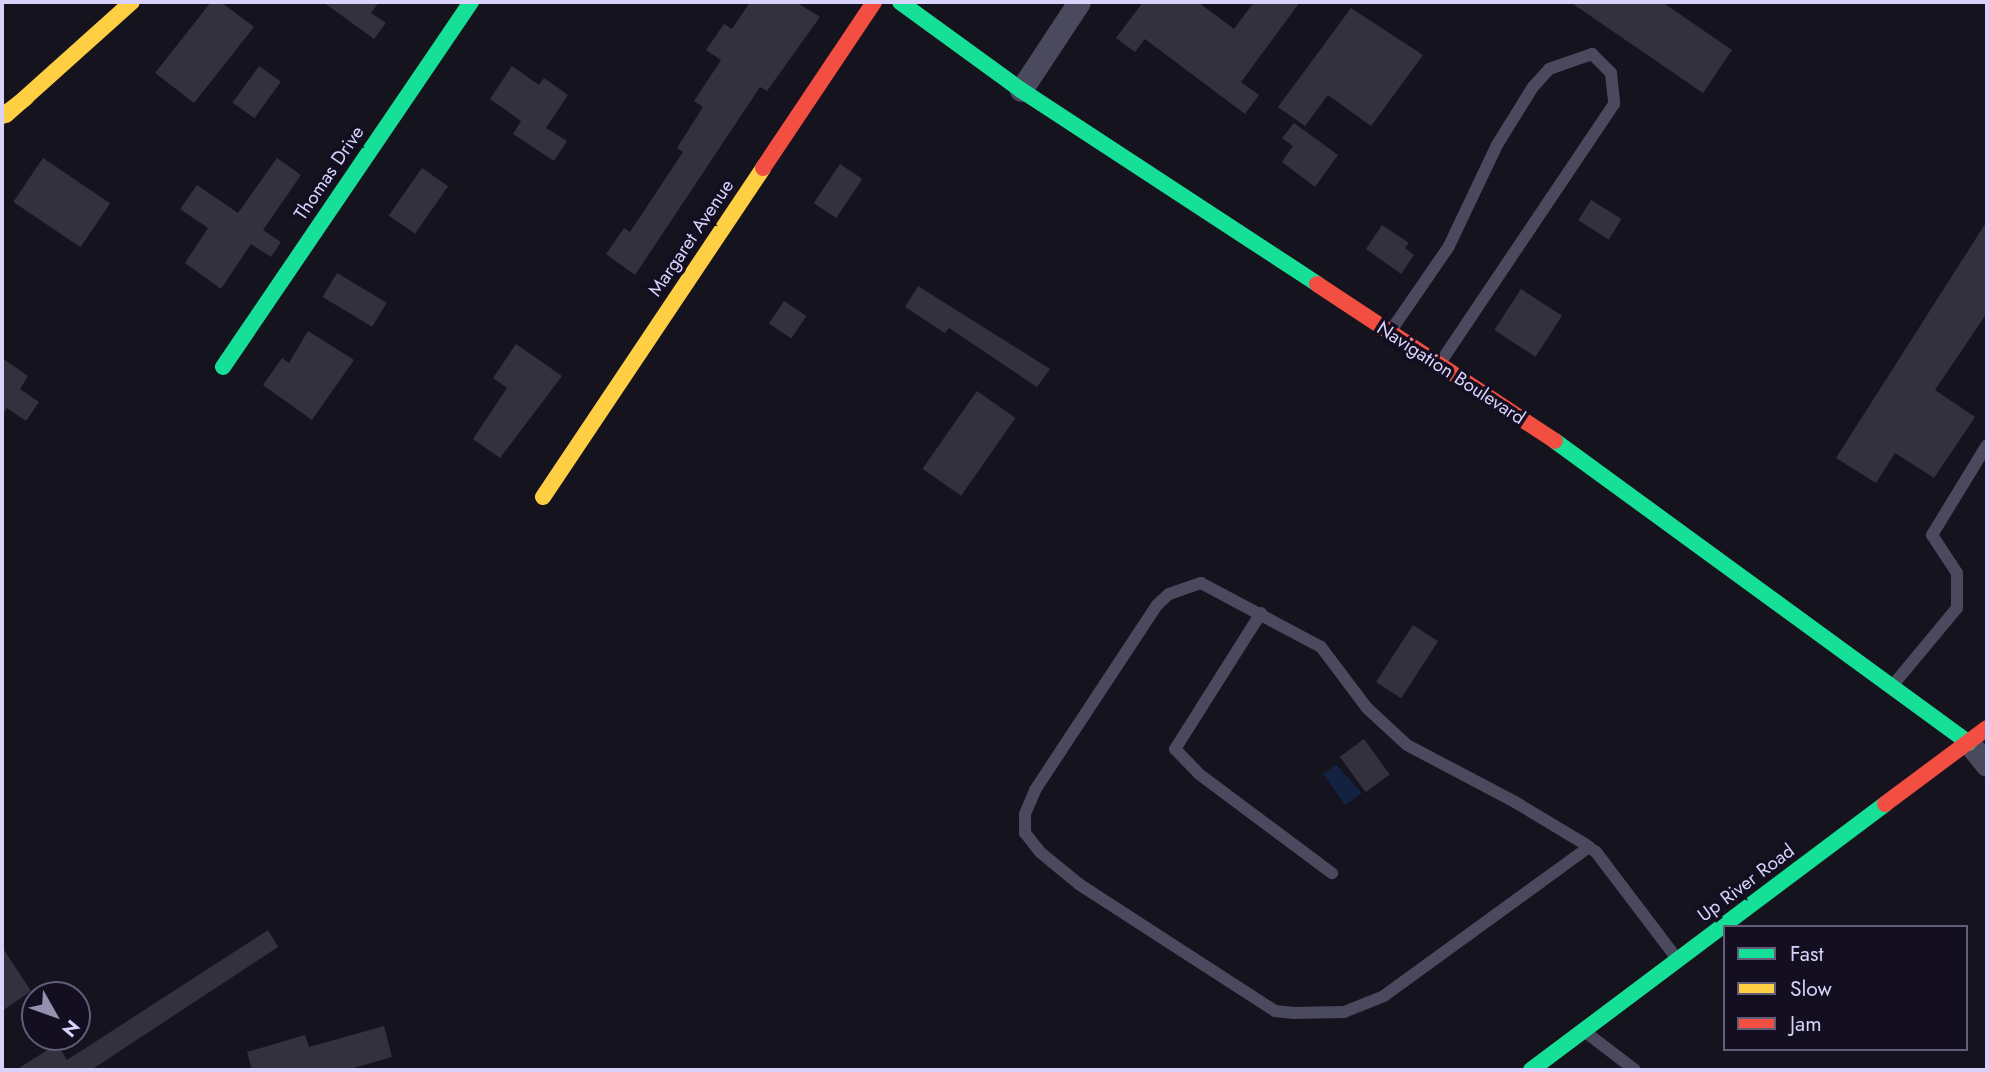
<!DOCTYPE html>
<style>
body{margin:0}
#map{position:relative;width:1989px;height:1072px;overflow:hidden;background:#15131d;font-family:Jost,sans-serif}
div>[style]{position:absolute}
.water>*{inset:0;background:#122240}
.building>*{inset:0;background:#34313f;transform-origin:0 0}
.lane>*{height:12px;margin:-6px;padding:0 6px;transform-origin:6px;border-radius:6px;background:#4b495e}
.street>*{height:23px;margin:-11.5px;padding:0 11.5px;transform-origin:11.5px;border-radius:11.5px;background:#4b495e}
.fast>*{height:16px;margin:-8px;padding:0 8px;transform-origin:8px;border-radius:8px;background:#16e098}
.slow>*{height:16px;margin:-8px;padding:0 8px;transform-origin:8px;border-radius:8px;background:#ffcf43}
.jam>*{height:16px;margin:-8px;padding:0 8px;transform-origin:8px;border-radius:8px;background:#f24e42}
span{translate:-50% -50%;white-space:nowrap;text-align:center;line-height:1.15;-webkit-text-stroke:7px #130f21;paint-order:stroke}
.street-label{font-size:19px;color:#d9d3fb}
.frame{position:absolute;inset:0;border:4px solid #d9d3fb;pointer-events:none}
.legend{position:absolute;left:1723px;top:925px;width:245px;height:126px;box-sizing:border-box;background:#130f21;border:2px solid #625d78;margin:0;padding:9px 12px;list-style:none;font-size:21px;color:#d9d3fb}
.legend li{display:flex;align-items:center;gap:14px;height:35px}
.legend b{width:35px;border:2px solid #625d78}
.north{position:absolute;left:21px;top:981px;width:70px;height:70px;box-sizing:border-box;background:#130f21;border:2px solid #625d78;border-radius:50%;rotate:130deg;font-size:19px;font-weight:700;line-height:28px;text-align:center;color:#d9d3fb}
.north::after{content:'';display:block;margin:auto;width:24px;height:32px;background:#9490ad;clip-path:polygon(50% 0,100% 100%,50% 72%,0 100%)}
</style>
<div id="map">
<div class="water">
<div style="clip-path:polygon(1336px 764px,1362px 793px,1345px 805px,1323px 774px)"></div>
</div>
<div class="building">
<div style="clip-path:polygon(211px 2px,221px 2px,254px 27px,194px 103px,155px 73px)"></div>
<div style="clip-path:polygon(323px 2px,379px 2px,371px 13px,386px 23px,374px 39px)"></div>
<div style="clip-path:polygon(750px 2px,796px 2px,820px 17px,767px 91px,760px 87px,635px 275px,606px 254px,624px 228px,630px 232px,683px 152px,677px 148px,703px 107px,694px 101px,721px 60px,706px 50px,724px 24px,732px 29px)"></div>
<div style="clip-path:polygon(1143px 2px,1198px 2px,1234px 29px,1254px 2px,1300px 2px,1241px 82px,1259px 95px,1245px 114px,1145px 39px,1135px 52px,1116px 38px)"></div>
<div style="clip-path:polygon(1570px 2px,1662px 2px,1732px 50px,1703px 93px)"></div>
<div style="clip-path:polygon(1351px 8px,1423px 55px,1371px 126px,1328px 95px,1305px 126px,1278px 107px)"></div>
<div style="left:259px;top:66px;width:27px;height:45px;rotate:36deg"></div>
<div style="clip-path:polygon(512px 66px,539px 85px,544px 78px,568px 95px,546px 128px,567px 141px,554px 161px,513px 134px,521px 121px,490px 99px)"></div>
<div style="clip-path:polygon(1294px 123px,1338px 155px,1315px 187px,1282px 162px,1293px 146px,1282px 138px)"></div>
<div style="left:43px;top:158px;width:81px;height:53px;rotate:34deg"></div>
<div style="clip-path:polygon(277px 158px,301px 175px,263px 230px,281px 242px,271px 257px,251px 244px,221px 289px,185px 263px,208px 228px,180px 209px,197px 185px,238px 213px)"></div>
<div style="left:840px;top:164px;width:27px;height:47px;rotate:34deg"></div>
<div style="left:422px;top:168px;width:32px;height:58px;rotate:35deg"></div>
<div style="left:1591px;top:200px;width:36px;height:24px;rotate:32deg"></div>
<div style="clip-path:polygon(1987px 221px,1987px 313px,1935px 390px,1975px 417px,1934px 478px,1895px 453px,1876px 483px,1836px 458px)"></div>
<div style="clip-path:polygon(1382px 225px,1409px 243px,1405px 248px,1414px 255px,1401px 274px,1366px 249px)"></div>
<div style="left:337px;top:273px;width:58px;height:28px;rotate:31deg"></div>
<div style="clip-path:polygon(918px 286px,1050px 369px,1037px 387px,949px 328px,945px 333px,905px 307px)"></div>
<div style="left:1521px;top:289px;width:49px;height:49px;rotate:33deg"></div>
<div style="left:784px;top:301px;width:27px;height:27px;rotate:34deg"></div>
<div style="clip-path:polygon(308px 331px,354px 360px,312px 420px,263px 385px,282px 358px,289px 363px)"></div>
<div style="clip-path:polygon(516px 344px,562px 376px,500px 458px,473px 439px,507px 388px,493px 378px)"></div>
<div style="clip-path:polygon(2px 358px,28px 376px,20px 389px,39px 402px,26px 421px,7px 408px,2px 415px)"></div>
<div style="left:977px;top:391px;width:47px;height:95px;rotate:35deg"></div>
<div style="left:1413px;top:625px;width:30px;height:68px;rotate:33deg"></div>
<div style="left:1364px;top:739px;width:44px;height:30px;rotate:54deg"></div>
<div style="clip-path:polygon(268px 930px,278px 947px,91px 1070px,16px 1070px,57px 1044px,67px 1060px)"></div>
<div style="clip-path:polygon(2px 947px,31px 991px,2px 1011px)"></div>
<div style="clip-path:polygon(384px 1026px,392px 1057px,347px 1070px,252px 1070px,247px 1052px,305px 1035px,309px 1047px)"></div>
</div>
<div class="lane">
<div style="left:1390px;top:332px;width:104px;rotate:-55.5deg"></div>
<div style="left:1449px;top:246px;width:112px;rotate:-64.6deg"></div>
<div style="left:1497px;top:145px;width:68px;rotate:-58.2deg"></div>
<div style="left:1533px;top:87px;width:24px;rotate:-48deg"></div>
<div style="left:1549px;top:69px;width:46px;rotate:-19.2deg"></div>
<div style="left:1592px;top:54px;width:27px;rotate:45deg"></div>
<div style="left:1611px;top:73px;width:31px;rotate:84deg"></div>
<div style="left:1614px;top:104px;width:313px;rotate:123.9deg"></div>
<div style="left:1261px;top:613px;width:161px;rotate:122.3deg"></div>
<div style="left:1175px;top:749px;width:35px;rotate:46deg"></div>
<div style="left:1199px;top:774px;width:166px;rotate:36.7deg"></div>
<div style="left:1893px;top:685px;width:100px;rotate:-50.3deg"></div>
<div style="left:1957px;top:608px;width:35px;rotate:-90deg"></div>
<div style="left:1957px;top:573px;width:45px;rotate:-123.3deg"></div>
<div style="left:1932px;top:535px;width:105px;rotate:-58.6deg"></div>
<div style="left:1589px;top:847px;width:253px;rotate:144deg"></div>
<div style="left:1384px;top:996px;width:43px;rotate:158.2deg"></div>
<div style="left:1344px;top:1012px;width:50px;rotate:178.9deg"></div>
<div style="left:1294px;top:1013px;width:19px;rotate:-174deg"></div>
<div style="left:1275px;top:1011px;width:234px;rotate:-147.1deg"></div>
<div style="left:1079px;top:884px;width:50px;rotate:-140.6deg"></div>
<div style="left:1040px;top:852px;width:24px;rotate:-128deg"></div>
<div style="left:1025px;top:833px;width:19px;rotate:-90deg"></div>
<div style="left:1025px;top:814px;width:26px;rotate:-67deg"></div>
<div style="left:1035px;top:790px;width:222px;rotate:-56.6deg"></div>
<div style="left:1157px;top:605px;width:16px;rotate:-43deg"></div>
<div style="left:1169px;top:594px;width:34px;rotate:-19deg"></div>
<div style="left:1201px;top:583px;width:136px;rotate:28.1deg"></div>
<div style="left:1321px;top:647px;width:76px;rotate:53deg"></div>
<div style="left:1367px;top:708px;width:54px;rotate:42.8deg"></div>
<div style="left:1407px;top:745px;width:122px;rotate:27.8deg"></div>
<div style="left:1515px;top:802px;width:82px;rotate:31deg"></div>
<div style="left:1585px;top:844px;width:5px;rotate:37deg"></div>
<div style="left:1589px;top:847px;width:9px;rotate:36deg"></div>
<div style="left:1596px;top:852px;width:136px;rotate:52.8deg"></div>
<div style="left:1584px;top:1031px;width:64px;rotate:37.4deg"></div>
</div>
<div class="street">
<div style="left:1021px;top:90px;width:105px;rotate:-56.6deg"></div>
<div style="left:1969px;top:743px;width:28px;rotate:51deg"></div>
</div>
<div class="fast">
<div style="left:900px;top:2px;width:150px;rotate:36deg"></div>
<div style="left:1021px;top:90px;width:354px;rotate:33.2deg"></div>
<div style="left:223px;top:367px;width:441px;rotate:-55.8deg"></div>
<div style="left:1555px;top:441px;width:512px;rotate:36.11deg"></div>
<div style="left:1531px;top:1070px;width:443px;rotate:-36.9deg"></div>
</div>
<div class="slow">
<div style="left:6px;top:115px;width:169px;rotate:-41.9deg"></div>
<div style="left:2px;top:116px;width:30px;rotate:-37deg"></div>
<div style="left:543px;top:497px;width:396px;rotate:-56.2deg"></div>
</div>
<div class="jam">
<div style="left:763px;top:168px;width:200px;rotate:-56.2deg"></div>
<div style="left:1317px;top:284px;width:285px;rotate:33.4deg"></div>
<div style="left:1885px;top:804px;width:127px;rotate:-36.7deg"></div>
</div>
<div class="street-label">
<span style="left:329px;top:173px;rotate:-56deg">Thomas Drive</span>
<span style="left:691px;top:238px;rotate:-56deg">Margaret Avenue</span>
<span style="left:1451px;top:373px;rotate:33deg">Navigation Boulevard</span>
<span style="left:1746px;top:883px;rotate:-37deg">Up River Road</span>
</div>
<div class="frame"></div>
<ul class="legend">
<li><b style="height:9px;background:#16e098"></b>Fast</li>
<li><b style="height:9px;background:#ffcf43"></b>Slow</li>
<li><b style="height:9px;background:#f24e42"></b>Jam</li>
</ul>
<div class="north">N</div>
</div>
